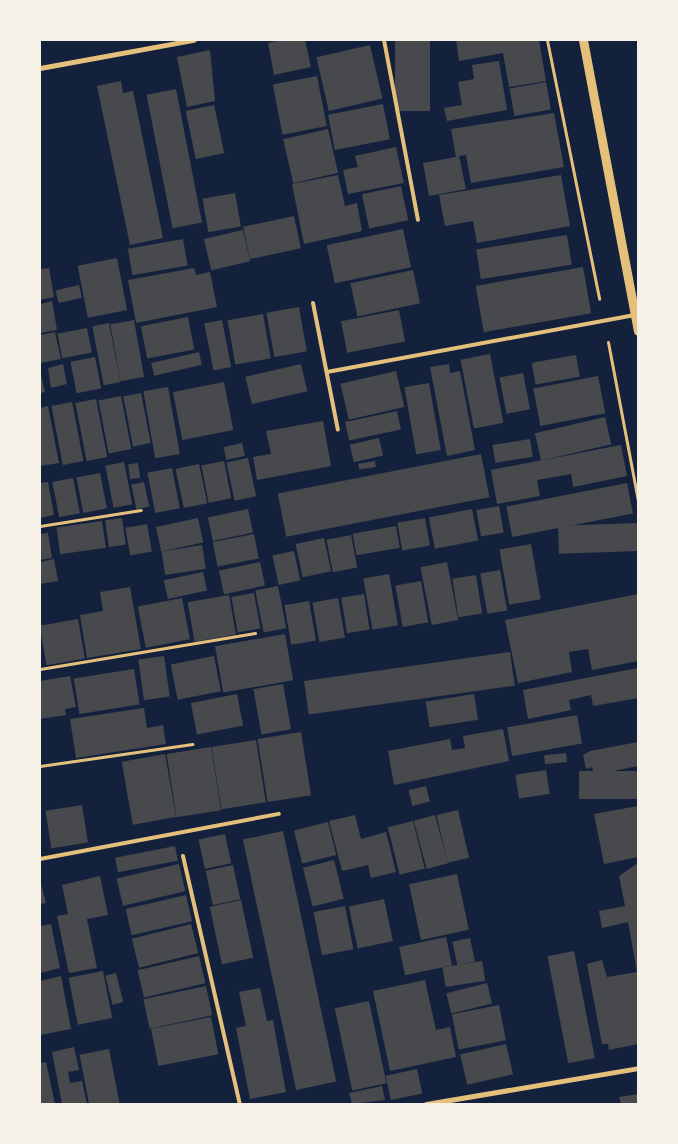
<!DOCTYPE html>
<style>
body{margin:0}
#map{position:relative;width:678px;height:1144px;overflow:hidden;background:#14213d;font-family:"IBM Plex Sans",sans-serif}
div>[style]{position:absolute}
.building>*{inset:0;background:#48494c;transform-origin:0 0}
.path>*{height:3px;margin:-1.5px;padding:0 1.5px;transform-origin:1.5px;border-radius:1.5px;background:#e5c07b}
.service>*{height:4px;margin:-2px;padding:0 2px;transform-origin:2px;border-radius:2px;background:#e5c07b}
.minor>*{height:5px;margin:-2.5px;padding:0 2.5px;transform-origin:2.5px;border-radius:2.5px;background:#e5c07b}
.tertiary>*{height:9px;margin:-4.5px;padding:0 4.5px;transform-origin:4.5px;border-radius:4.5px;background:#e5c07b}
span{translate:-50% -50%;white-space:nowrap;text-align:center;line-height:1.15;-webkit-text-stroke:4px #f6f1e7;paint-order:stroke}
.frame{position:absolute;inset:0;border:41px solid #f6f1e7;pointer-events:none}
</style>
<div id="map">
<div class="building">
<div style="clip-path:polygon(281px 40px,305px 40px,311px 67px,274px 75px,268px 43px)"></div>
<div style="left:395px;top:40px;width:35px;height:71px"></div>
<div style="clip-path:polygon(456px 40px,539px 40px,546px 81px,509px 87px,503px 53px,459px 61px)"></div>
<div style="left:370px;top:45px;width:55px;height:55px;rotate:77deg"></div>
<div style="clip-path:polygon(210px 50px,215px 101px,187px 107px,177px 57px)"></div>
<div style="clip-path:polygon(499px 61px,507px 110px,447px 121px,444px 108px,462px 105px,458px 82px,474px 79px,472px 65px)"></div>
<div style="left:317px;top:76px;width:51px;height:45px;rotate:79deg"></div>
<div style="clip-path:polygon(121px 81px,123px 93px,133px 91px,163px 238px,130px 245px,97px 86px)"></div>
<div style="left:546px;top:82px;width:28px;height:37px;rotate:80deg"></div>
<div style="left:176px;top:89px;width:136px;height:30px;rotate:79deg"></div>
<div style="left:383px;top:104px;width:36px;height:56px;rotate:79deg"></div>
<div style="left:214px;top:105px;width:49px;height:29px;rotate:78deg"></div>
<div style="clip-path:polygon(554px 113px,564px 167px,471px 183px,466px 155px,459px 156px,466px 189px,429px 196px,423px 163px,456px 157px,451px 129px)"></div>
<div style="left:328px;top:129px;width:45px;height:46px;rotate:77deg"></div>
<div style="clip-path:polygon(396px 147px,404px 183px,348px 194px,343px 170px,358px 167px,355px 156px)"></div>
<div style="clip-path:polygon(338px 175px,345px 206px,357px 203px,362px 231px,304px 244px,292px 184px)"></div>
<div style="clip-path:polygon(561px 175px,570px 226px,477px 243px,473px 221px,445px 226px,439px 195px)"></div>
<div style="left:401px;top:186px;width:35px;height:40px;rotate:78deg"></div>
<div style="left:235px;top:193px;width:34px;height:33px;rotate:80deg"></div>
<div style="left:294px;top:216px;width:33px;height:52px;rotate:78deg"></div>
<div style="left:403px;top:229px;width:39px;height:78px;rotate:78deg"></div>
<div style="left:243px;top:230px;width:32px;height:40px;rotate:77deg"></div>
<div style="left:567px;top:235px;width:30px;height:92px;rotate:81deg"></div>
<div style="left:183px;top:239px;width:27px;height:56px;rotate:80deg"></div>
<div style="left:117px;top:258px;width:53px;height:40px;rotate:79deg"></div>
<div style="left:583px;top:267px;width:47px;height:109px;rotate:80deg"></div>
<div style="clip-path:polygon(49px 268px,54px 297px,40px 300px,40px 269px)"></div>
<div style="clip-path:polygon(194px 268px,196px 275px,210px 272px,217px 307px,136px 323px,128px 280px)"></div>
<div style="left:413px;top:270px;width:34px;height:64px;rotate:78deg"></div>
<div style="left:79px;top:285px;width:13px;height:24px;rotate:77deg"></div>
<div style="clip-path:polygon(52px 301px,57px 330px,40px 333px,40px 304px)"></div>
<div style="left:299px;top:307px;width:45px;height:33px;rotate:80deg"></div>
<div style="left:399px;top:310px;width:32px;height:59px;rotate:79deg"></div>
<div style="left:263px;top:314px;width:45px;height:36px;rotate:80deg"></div>
<div style="left:188px;top:317px;width:33px;height:48px;rotate:79deg"></div>
<div style="left:134px;top:320px;width:58px;height:24px;rotate:80deg"></div>
<div style="left:222px;top:320px;width:48px;height:18px;rotate:79deg"></div>
<div style="left:109px;top:323px;width:60px;height:17px;rotate:79deg"></div>
<div style="left:87px;top:328px;width:25px;height:30px;rotate:79deg"></div>
<div style="clip-path:polygon(55px 332px,61px 359px,40px 363px,40px 335px)"></div>
<div style="left:199px;top:352px;width:13px;height:49px;rotate:77deg"></div>
<div style="left:490px;top:354px;width:70px;height:30px;rotate:79deg"></div>
<div style="left:576px;top:355px;width:22px;height:45px;rotate:80deg"></div>
<div style="left:95px;top:357px;width:32px;height:25px;rotate:79deg"></div>
<div style="clip-path:polygon(63px 364px,67px 384px,51px 388px,48px 368px)"></div>
<div style="left:301px;top:364px;width:28px;height:57px;rotate:77deg"></div>
<div style="clip-path:polygon(449px 364px,450px 373px,460px 371px,475px 450px,447px 456px,430px 367px)"></div>
<div style="clip-path:polygon(40px 370px,45px 392px,40px 393px)"></div>
<div style="left:396px;top:371px;width:37px;height:57px;rotate:77deg"></div>
<div style="left:523px;top:373px;width:37px;height:24px;rotate:79deg"></div>
<div style="left:598px;top:376px;width:38px;height:66px;rotate:79deg"></div>
<div style="left:224px;top:382px;width:49px;height:52px;rotate:79deg"></div>
<div style="left:429px;top:383px;width:68px;height:25px;rotate:80deg"></div>
<div style="left:168px;top:387px;width:68px;height:25px;rotate:80deg"></div>
<div style="left:141px;top:393px;width:51px;height:18px;rotate:79deg"></div>
<div style="left:121px;top:396px;width:54px;height:23px;rotate:79deg"></div>
<div style="left:96px;top:399px;width:59px;height:21px;rotate:79deg"></div>
<div style="left:72px;top:402px;width:60px;height:21px;rotate:79deg"></div>
<div style="clip-path:polygon(48px 406px,59px 463px,40px 466px,40px 408px)"></div>
<div style="left:397px;top:411px;width:19px;height:53px;rotate:78deg"></div>
<div style="left:605px;top:417px;width:28px;height:72px;rotate:77deg"></div>
<div style="clip-path:polygon(323px 421px,331px 466px,257px 480px,253px 457px,271px 454px,266px 431px)"></div>
<div style="left:379px;top:438px;width:18px;height:30px;rotate:77deg"></div>
<div style="left:530px;top:439px;width:18px;height:38px;rotate:81deg"></div>
<div style="left:242px;top:443px;width:13px;height:19px;rotate:77deg"></div>
<div style="clip-path:polygon(621px 445px,627px 476px,573px 487px,571px 474px,537px 480px,540px 496px,497px 504px,491px 470px)"></div>
<div style="left:481px;top:454px;width:44px;height:207px;rotate:79deg"></div>
<div style="left:248px;top:458px;width:39px;height:22px;rotate:78deg"></div>
<div style="left:224px;top:461px;width:38px;height:23px;rotate:79deg"></div>
<div style="left:375px;top:461px;width:6px;height:17px;rotate:81deg"></div>
<div style="left:124px;top:462px;width:43px;height:19px;rotate:79deg"></div>
<div style="left:138px;top:463px;width:15px;height:10px;rotate:82deg"></div>
<div style="left:199px;top:464px;width:40px;height:24px;rotate:78deg"></div>
<div style="left:172px;top:468px;width:41px;height:25px;rotate:79deg"></div>
<div style="left:100px;top:473px;width:36px;height:24px;rotate:79deg"></div>
<div style="left:73px;top:478px;width:36px;height:21px;rotate:79deg"></div>
<div style="clip-path:polygon(48px 482px,54px 515px,40px 518px,40px 483px)"></div>
<div style="left:144px;top:482px;width:25px;height:13px;rotate:78deg"></div>
<div style="left:627px;top:483px;width:31px;height:123px;rotate:79deg"></div>
<div style="left:499px;top:506px;width:27px;height:23px;rotate:80deg"></div>
<div style="left:248px;top:509px;width:24px;height:41px;rotate:78deg"></div>
<div style="left:472px;top:509px;width:32px;height:44px;rotate:79deg"></div>
<div style="left:122px;top:518px;width:27px;height:17px;rotate:82deg"></div>
<div style="left:198px;top:518px;width:25px;height:43px;rotate:78deg"></div>
<div style="left:425px;top:518px;width:28px;height:28px;rotate:80deg"></div>
<div style="left:102px;top:521px;width:27px;height:46px;rotate:82deg"></div>
<div style="left:637px;top:523px;width:28px;height:79px;rotate:88deg"></div>
<div style="left:147px;top:524px;width:28px;height:22px;rotate:80deg"></div>
<div style="left:396px;top:526px;width:22px;height:44px;rotate:80deg"></div>
<div style="clip-path:polygon(48px 533px,52px 558px,40px 560px,40px 534px)"></div>
<div style="left:254px;top:534px;width:25px;height:42px;rotate:79deg"></div>
<div style="left:351px;top:535px;width:33px;height:25px;rotate:79deg"></div>
<div style="left:324px;top:538px;width:34px;height:29px;rotate:78deg"></div>
<div style="left:531px;top:544px;width:56px;height:32px;rotate:80deg"></div>
<div style="left:202px;top:545px;width:24px;height:41px;rotate:81deg"></div>
<div style="left:294px;top:551px;width:30px;height:22px;rotate:78deg"></div>
<div style="clip-path:polygon(54px 559px,58px 581px,40px 584px,40px 562px)"></div>
<div style="left:260px;top:562px;width:24px;height:42px;rotate:78deg"></div>
<div style="left:447px;top:562px;width:59px;height:27px;rotate:79deg"></div>
<div style="left:500px;top:570px;width:41px;height:20px;rotate:80deg"></div>
<div style="left:203px;top:572px;width:19px;height:40px;rotate:78deg"></div>
<div style="left:389px;top:574px;width:52px;height:26px;rotate:80deg"></div>
<div style="left:476px;top:575px;width:39px;height:24px;rotate:81deg"></div>
<div style="left:421px;top:581px;width:42px;height:26px;rotate:80deg"></div>
<div style="left:278px;top:586px;width:43px;height:23px;rotate:79deg"></div>
<div style="clip-path:polygon(130px 587px,141px 649px,87px 658px,80px 615px,103px 611px,100px 592px)"></div>
<div style="left:254px;top:593px;width:36px;height:23px;rotate:80deg"></div>
<div style="left:364px;top:594px;width:36px;height:23px;rotate:81deg"></div>
<div style="clip-path:polygon(638px 594px,638px 661px,592px 670px,588px 649px,569px 652px,572px 672px,518px 683px,505px 620px)"></div>
<div style="left:229px;top:595px;width:40px;height:42px;rotate:80deg"></div>
<div style="left:182px;top:598px;width:42px;height:45px;rotate:79deg"></div>
<div style="left:338px;top:598px;width:40px;height:26px;rotate:80deg"></div>
<div style="left:309px;top:601px;width:40px;height:25px;rotate:80deg"></div>
<div style="left:78px;top:619px;width:40px;height:39px;rotate:80deg"></div>
<div style="left:285px;top:634px;width:47px;height:71px;rotate:80deg"></div>
<div style="left:510px;top:652px;width:34px;height:208px;rotate:82deg"></div>
<div style="left:164px;top:656px;width:41px;height:26px;rotate:82deg"></div>
<div style="left:214px;top:656px;width:36px;height:44px;rotate:79deg"></div>
<div style="clip-path:polygon(638px 668px,638px 698px,593px 706px,591px 695px,569px 700px,571px 710px,528px 719px,523px 690px)"></div>
<div style="left:134px;top:669px;width:36px;height:61px;rotate:81deg"></div>
<div style="clip-path:polygon(70px 676px,76px 707px,65px 709px,66px 715px,40px 719px,40px 681px)"></div>
<div style="left:283px;top:684px;width:46px;height:30px;rotate:80deg"></div>
<div style="left:237px;top:694px;width:32px;height:47px;rotate:79deg"></div>
<div style="left:474px;top:694px;width:26px;height:49px;rotate:81deg"></div>
<div style="clip-path:polygon(144px 708px,147px 728px,163px 725px,166px 744px,76px 758px,70px 719px)"></div>
<div style="left:577px;top:715px;width:29px;height:71px;rotate:80deg"></div>
<div style="clip-path:polygon(503px 729px,509px 761px,394px 785px,388px 751px,450px 739px,452px 750px,465px 748px,463px 736px)"></div>
<div style="left:301px;top:732px;width:64px;height:44px;rotate:81deg"></div>
<div style="left:256px;top:740px;width:63px;height:45px;rotate:81deg"></div>
<div style="clip-path:polygon(638px 742px,638px 766px,594px 775px,592px 767px,586px 769px,583px 755px,590px 751px)"></div>
<div style="left:211px;top:747px;width:64px;height:45px;rotate:81deg"></div>
<div style="left:566px;top:753px;width:9px;height:22px;rotate:84deg"></div>
<div style="left:165px;top:754px;width:64px;height:44px;rotate:80deg"></div>
<div style="left:546px;top:770px;width:24px;height:31px;rotate:81deg"></div>
<div style="left:638px;top:771px;width:28px;height:59px;rotate:90deg"></div>
<div style="left:426px;top:786px;width:16px;height:18px;rotate:76deg"></div>
<div style="left:82px;top:805px;width:38px;height:37px;rotate:81deg"></div>
<div style="clip-path:polygon(638px 806px,638px 857px,604px 864px,594px 814px)"></div>
<div style="left:458px;top:810px;width:49px;height:22px;rotate:77deg"></div>
<div style="clip-path:polygon(355px 815px,361px 839px,386px 832px,396px 872px,371px 878px,368px 865px,342px 871px,329px 821px)"></div>
<div style="left:435px;top:815px;width:50px;height:22px;rotate:75deg"></div>
<div style="left:413px;top:821px;width:49px;height:26px;rotate:76deg"></div>
<div style="left:328px;top:822px;width:34px;height:35px;rotate:76deg"></div>
<div style="left:283px;top:831px;width:256px;height:41px;rotate:78deg"></div>
<div style="left:225px;top:834px;width:30px;height:27px;rotate:78deg"></div>
<div style="left:175px;top:846px;width:15px;height:61px;rotate:79deg"></div>
<div style="left:334px;top:860px;width:40px;height:32px;rotate:76deg"></div>
<div style="clip-path:polygon(638px 863px,638px 1044px,609px 1050px,608px 1044px,602px 1044px,587px 964px,602px 960px,607px 977px,637px 972px,628px 922px,602px 928px,599px 911px,625px 906px,619px 876px)"></div>
<div style="left:179px;top:864px;width:28px;height:64px;rotate:77deg"></div>
<div style="left:233px;top:865px;width:35px;height:28px;rotate:78deg"></div>
<div style="left:457px;top:874px;width:57px;height:49px;rotate:78deg"></div>
<div style="clip-path:polygon(100px 876px,108px 915px,87px 919px,97px 968px,69px 973px,57px 916px,68px 914px,62px 885px)"></div>
<div style="clip-path:polygon(40px 880px,46px 903px,40px 904px)"></div>
<div style="left:186px;top:895px;width:27px;height:62px;rotate:77deg"></div>
<div style="left:384px;top:899px;width:43px;height:36px;rotate:78deg"></div>
<div style="left:241px;top:900px;width:59px;height:32px;rotate:78deg"></div>
<div style="left:345px;top:906px;width:44px;height:32px;rotate:79deg"></div>
<div style="clip-path:polygon(51px 924px,60px 968px,40px 973px,40px 926px)"></div>
<div style="left:191px;top:924px;width:30px;height:61px;rotate:76deg"></div>
<div style="left:446px;top:937px;width:29px;height:48px;rotate:78deg"></div>
<div style="left:470px;top:938px;width:24px;height:18px;rotate:78deg"></div>
<div style="left:574px;top:951px;width:109px;height:27px;rotate:79deg"></div>
<div style="left:199px;top:956px;width:28px;height:63px;rotate:77deg"></div>
<div style="left:482px;top:961px;width:20px;height:40px;rotate:81deg"></div>
<div style="left:103px;top:971px;width:48px;height:35px;rotate:79deg"></div>
<div style="left:116px;top:973px;width:30px;height:11px;rotate:76deg"></div>
<div style="clip-path:polygon(61px 976px,71px 1029px,40px 1035px,40px 981px)"></div>
<div style="clip-path:polygon(425px 980px,436px 1030px,450px 1027px,456px 1057px,390px 1071px,373px 991px)"></div>
<div style="left:487px;top:983px;width:21px;height:42px;rotate:76deg"></div>
<div style="left:206px;top:986px;width:30px;height:64px;rotate:78deg"></div>
<div style="clip-path:polygon(260px 988px,267px 1021px,273px 1020px,286px 1092px,250px 1099px,236px 1028px,246px 1026px,239px 992px)"></div>
<div style="left:369px;top:1001px;width:84px;height:35px;rotate:78deg"></div>
<div style="left:499px;top:1005px;width:36px;height:48px;rotate:79deg"></div>
<div style="left:211px;top:1017px;width:38px;height:61px;rotate:79deg"></div>
<div style="left:506px;top:1044px;width:31px;height:47px;rotate:77deg"></div>
<div style="clip-path:polygon(74px 1047px,79px 1070px,68px 1072px,70px 1083px,82px 1081px,87px 1104px,62px 1104px,52px 1052px)"></div>
<div style="left:109px;top:1049px;width:56px;height:30px;rotate:79deg"></div>
<div style="clip-path:polygon(46px 1062px,55px 1104px,40px 1104px,40px 1063px)"></div>
<div style="left:417px;top:1069px;width:25px;height:32px;rotate:78deg"></div>
<div style="clip-path:polygon(382px 1086px,385px 1100px,352px 1104px,349px 1093px)"></div>
<div style="clip-path:polygon(638px 1094px,638px 1104px,621px 1104px,619px 1097px)"></div>
</div>
<div class="path">
<div style="left:547px;top:40px;width:264px;rotate:78.6deg"></div>
<div style="left:608px;top:342px;width:162px;rotate:79.3deg"></div>
<div style="left:40px;top:526px;width:102px;rotate:-9deg"></div>
<div style="left:40px;top:669px;width:218px;rotate:-9.5deg"></div>
<div style="left:40px;top:766px;width:154px;rotate:-8.2deg"></div>
</div>
<div class="service">
<div style="left:384px;top:40px;width:183px;rotate:79.3deg"></div>
<div style="left:313px;top:303px;width:129px;rotate:78.9deg"></div>
<div style="left:327px;top:372px;width:313px;rotate:-10.5deg"></div>
<div style="left:183px;top:856px;width:254px;rotate:77.1deg"></div>
<div style="left:40px;top:859px;width:243px;rotate:-10.7deg"></div>
</div>
<div class="minor">
<div style="left:40px;top:68px;width:156px;rotate:-10.4deg"></div>
<div style="left:426px;top:1104px;width:215px;rotate:-9.6deg"></div>
</div>
<div class="tertiary">
<div style="left:583px;top:40px;width:296px;rotate:79.3deg"></div>
</div>
<div class="frame"></div>
</div>
